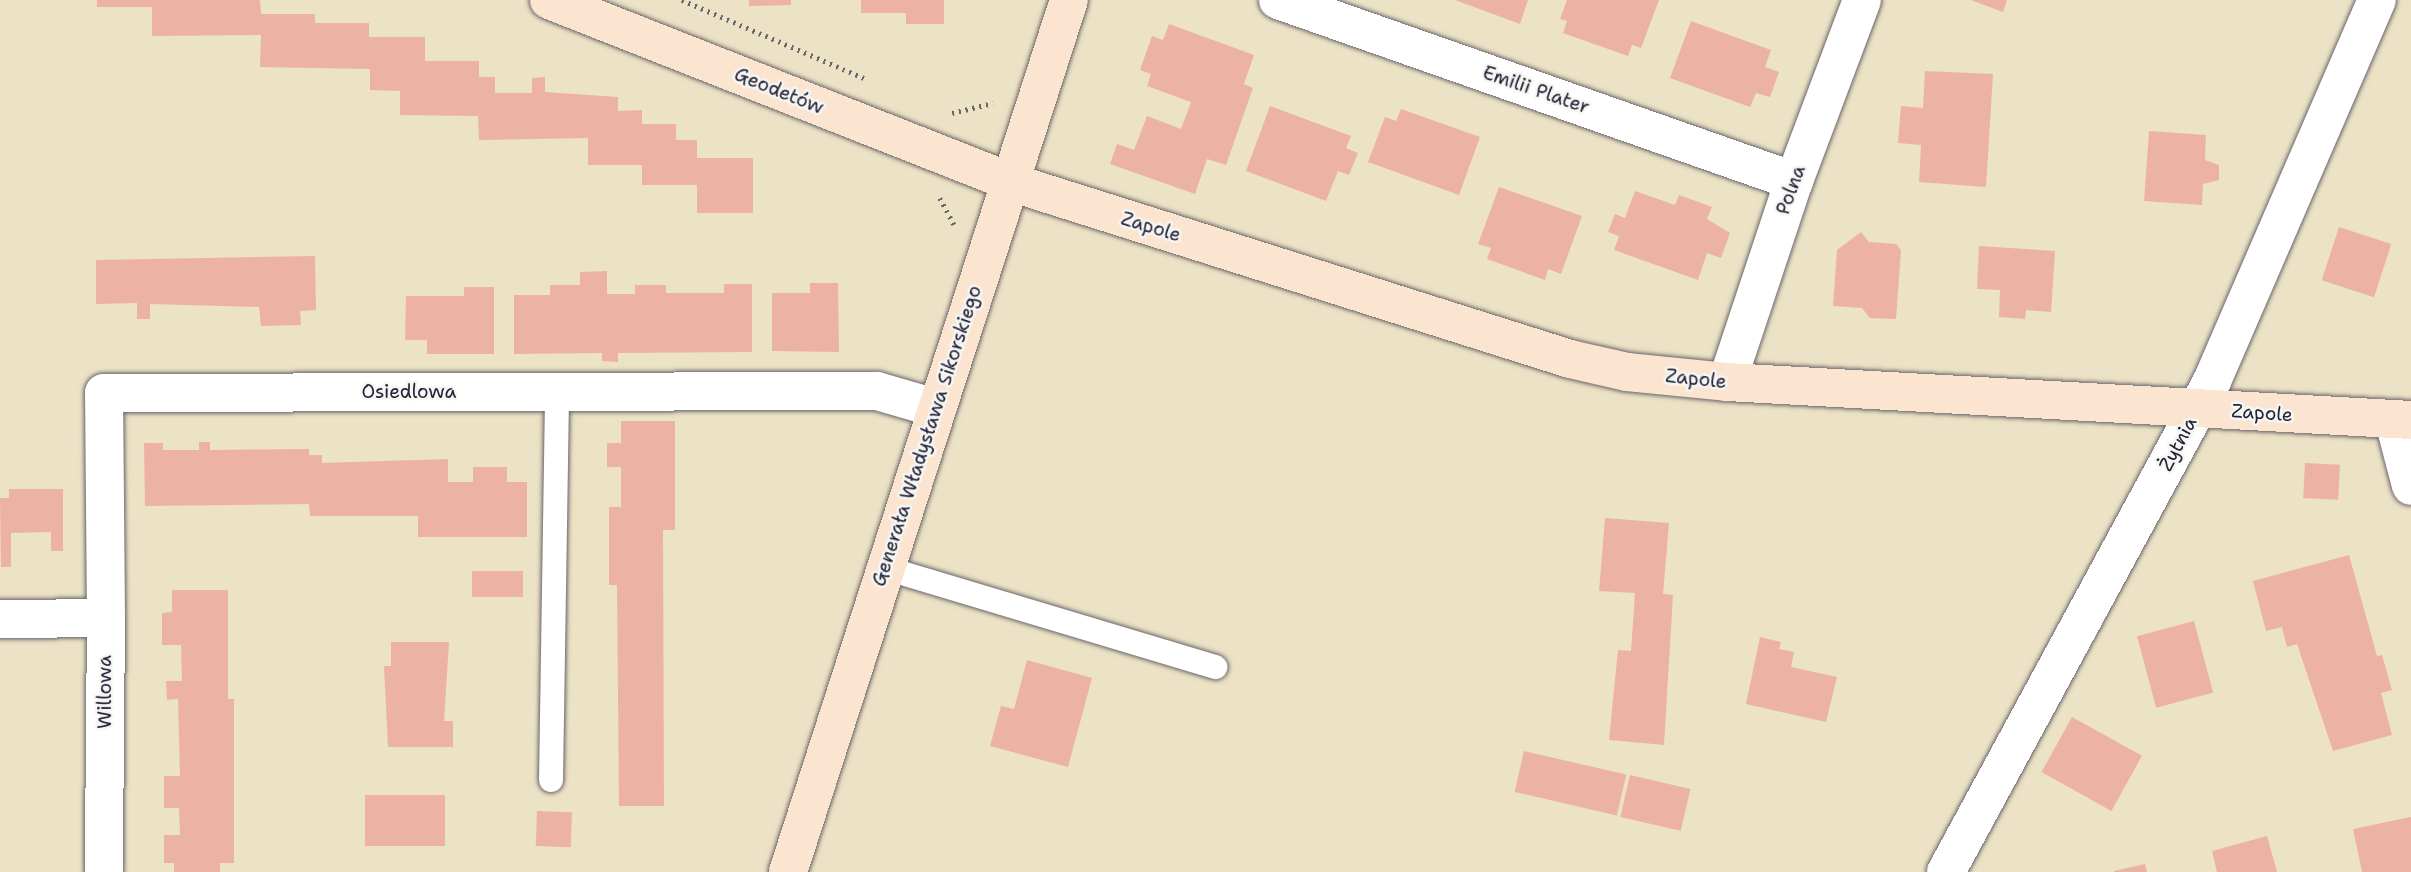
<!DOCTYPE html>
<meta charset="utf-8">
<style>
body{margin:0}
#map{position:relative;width:2411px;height:872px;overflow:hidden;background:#ece2c5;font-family:"Shantell Sans",sans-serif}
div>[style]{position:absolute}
.building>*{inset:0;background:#ecb3a5;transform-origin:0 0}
.path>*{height:4.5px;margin-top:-2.25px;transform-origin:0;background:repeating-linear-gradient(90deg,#69656b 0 2px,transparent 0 7px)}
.roads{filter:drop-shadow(0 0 2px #69656b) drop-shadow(0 0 2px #69656b)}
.lane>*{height:24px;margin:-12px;padding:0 12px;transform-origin:12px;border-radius:12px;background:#fff}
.street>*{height:38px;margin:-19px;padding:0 19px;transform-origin:19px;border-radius:19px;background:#fff}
.secondary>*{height:38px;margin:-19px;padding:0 19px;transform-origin:19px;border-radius:19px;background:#fce5d0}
span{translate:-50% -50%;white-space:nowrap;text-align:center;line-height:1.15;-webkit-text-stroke:5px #f6f6f2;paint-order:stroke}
.street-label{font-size:19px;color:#22223b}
</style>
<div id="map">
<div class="building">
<div style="clip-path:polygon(97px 0,260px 0,261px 14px,315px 14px,315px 23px,369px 23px,369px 37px,425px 37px,425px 61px,479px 61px,479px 77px,495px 77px,495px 93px,532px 93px,532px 78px,545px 77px,545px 92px,618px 97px,618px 111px,642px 110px,642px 124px,676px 124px,676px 140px,697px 140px,697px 158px,753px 158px,753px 213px,697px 213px,697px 185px,642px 185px,642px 165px,588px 165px,588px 138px,479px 140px,478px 116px,400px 115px,400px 91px,370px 90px,370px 69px,260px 67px,261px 35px,152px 36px,152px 7px,97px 7px)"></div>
<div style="clip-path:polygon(749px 0,791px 0,791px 5px,749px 6px)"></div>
<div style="clip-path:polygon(861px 0,944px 0,944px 24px,906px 24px,906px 13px,861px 13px)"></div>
<div style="clip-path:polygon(1455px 0,1528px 0,1520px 24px)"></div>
<div style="clip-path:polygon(1567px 0,1659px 0,1641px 48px,1632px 45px,1628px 56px,1563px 33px,1567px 21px,1560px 19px)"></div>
<div style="clip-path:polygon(1971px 0,2007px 0,2003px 12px)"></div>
<div style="clip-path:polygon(1691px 21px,1771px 50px,1765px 67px,1779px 72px,1770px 97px,1756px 93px,1750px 107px,1670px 78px)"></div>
<div style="clip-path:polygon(1169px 24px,1254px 55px,1244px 84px,1253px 88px,1226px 165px,1207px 159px,1195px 194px,1110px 164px,1117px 144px,1134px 150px,1147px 116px,1181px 129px,1191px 102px,1147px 86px,1151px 74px,1140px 70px,1152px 36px,1163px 40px)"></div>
<div style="clip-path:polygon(1925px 71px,1993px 74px,1986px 187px,1919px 182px,1921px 145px,1898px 143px,1901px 106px,1923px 108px)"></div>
<div style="clip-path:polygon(1270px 106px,1351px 136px,1346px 148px,1358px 153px,1349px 175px,1338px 171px,1326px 201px,1246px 171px)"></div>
<div style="clip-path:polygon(1401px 109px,1480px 137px,1459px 195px,1368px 162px,1385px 117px,1396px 121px)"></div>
<div style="clip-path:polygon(2149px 131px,2206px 135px,2205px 160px,2219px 165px,2219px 180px,2203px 184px,2202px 205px,2144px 201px)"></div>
<div style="clip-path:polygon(1499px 187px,1582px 216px,1561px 274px,1548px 269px,1545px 280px,1487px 259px,1491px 248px,1478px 244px)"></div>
<div style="clip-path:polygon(1635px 191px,1675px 205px,1679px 195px,1712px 207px,1707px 219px,1730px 233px,1721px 258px,1707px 253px,1698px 280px,1614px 250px,1619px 236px,1608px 232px,1615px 214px,1625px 218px)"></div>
<div style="left:2339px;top:227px;width:55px;height:56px;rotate:18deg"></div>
<div style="clip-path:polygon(1861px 232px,1869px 242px,1896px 244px,1901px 250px,1896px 319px,1870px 318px,1862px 308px,1833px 306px,1837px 250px)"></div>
<div style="clip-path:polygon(1979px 246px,2055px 251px,2051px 312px,2026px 310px,2025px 319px,1999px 317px,2000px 290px,1977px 289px)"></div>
<div style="clip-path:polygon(315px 256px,316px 310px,300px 311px,301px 325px,261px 326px,259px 307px,150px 304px,150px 319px,137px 319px,137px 303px,96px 304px,96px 260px)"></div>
<div style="clip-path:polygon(607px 271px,607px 294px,635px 294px,635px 285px,666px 285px,666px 293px,724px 293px,724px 284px,752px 284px,752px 352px,618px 353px,618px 362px,602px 361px,602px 353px,514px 354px,514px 295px,550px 295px,550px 285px,580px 285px,580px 272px)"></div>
<div style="clip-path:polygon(810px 283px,838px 283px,839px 352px,772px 351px,772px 293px,810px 293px)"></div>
<div style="clip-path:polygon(464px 287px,494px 287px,494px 354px,427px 354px,427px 340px,405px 340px,406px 296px,464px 296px)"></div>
<div style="clip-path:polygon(621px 421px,675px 421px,675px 530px,663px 530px,664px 806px,619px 806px,617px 585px,609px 585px,609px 507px,621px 507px,621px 467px,607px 467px,607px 443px,621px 443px)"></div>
<div style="clip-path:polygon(199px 442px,210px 442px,210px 450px,309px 449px,309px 455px,322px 455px,322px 463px,448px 459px,448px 482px,473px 482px,473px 467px,507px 467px,507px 482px,527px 482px,527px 537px,418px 537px,418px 516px,310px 516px,309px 504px,145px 506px,144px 443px,163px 443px,163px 450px,199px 450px)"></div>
<div style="left:2305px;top:463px;width:35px;height:35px;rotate:3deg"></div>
<div style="clip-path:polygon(9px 489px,63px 489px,63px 551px,51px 551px,51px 532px,11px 533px,11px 567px,1px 567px,0 498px,9px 498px)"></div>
<div style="clip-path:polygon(1605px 518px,1669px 523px,1663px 594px,1673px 595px,1664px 745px,1609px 740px,1618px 650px,1631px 651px,1635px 593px,1599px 591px)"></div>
<div style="clip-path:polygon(2349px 555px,2377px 656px,2382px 655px,2392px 690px,2381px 693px,2392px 735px,2333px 751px,2297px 644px,2287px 647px,2282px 627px,2266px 631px,2253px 581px)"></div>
<div style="left:472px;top:571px;width:51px;height:26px"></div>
<div style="clip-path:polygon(172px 590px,228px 590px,228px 699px,234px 699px,234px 863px,220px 863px,220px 872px,174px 872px,174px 863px,164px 863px,164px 835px,180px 835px,179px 808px,164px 808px,164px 776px,180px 776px,178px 699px,167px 700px,166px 681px,182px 681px,181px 645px,162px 645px,162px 613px,172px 612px)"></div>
<div style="left:2194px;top:621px;width:74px;height:59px;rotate:75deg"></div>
<div style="clip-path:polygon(1760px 637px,1781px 642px,1779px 649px,1794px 652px,1791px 667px,1837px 677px,1826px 722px,1746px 704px)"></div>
<div style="clip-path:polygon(391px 642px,449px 642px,444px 721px,453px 721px,453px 747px,388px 747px,384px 666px,391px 666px)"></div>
<div style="clip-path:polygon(1027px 660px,1092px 678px,1068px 767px,990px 746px,1001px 706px,1014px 709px)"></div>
<div style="left:2072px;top:717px;width:80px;height:63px;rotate:29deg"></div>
<div style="left:1524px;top:751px;width:105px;height:42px;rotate:13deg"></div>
<div style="left:1630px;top:775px;width:62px;height:43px;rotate:13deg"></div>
<div style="left:365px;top:795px;width:80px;height:51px"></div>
<div style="left:537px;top:811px;width:35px;height:35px;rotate:2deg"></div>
<div style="clip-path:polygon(2411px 817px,2411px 872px,2362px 872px,2353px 829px)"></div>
<div style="clip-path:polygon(2267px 836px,2277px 872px,2217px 872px,2212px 851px)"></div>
<div style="clip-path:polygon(2145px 864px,2147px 872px,2114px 872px,2114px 871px)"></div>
</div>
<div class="path">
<div style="left:682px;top:0;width:198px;rotate:23.2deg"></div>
<div style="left:952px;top:113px;width:42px;rotate:-13.7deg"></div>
<div style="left:940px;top:198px;width:30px;rotate:62deg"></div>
</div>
<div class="roads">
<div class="lane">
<div style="left:885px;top:568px;width:345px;rotate:16.7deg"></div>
<div style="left:551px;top:780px;width:388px;rotate:-89.1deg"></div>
</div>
<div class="street">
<div style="left:1278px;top:0;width:547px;rotate:19.33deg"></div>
<div style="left:1727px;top:382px;width:212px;rotate:-71.6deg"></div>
<div style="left:1794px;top:181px;width:193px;rotate:-69.4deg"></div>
<div style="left:2394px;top:421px;width:67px;rotate:75.3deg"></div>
<div style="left:106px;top:618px;width:225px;rotate:-90.5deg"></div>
<div style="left:104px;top:393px;width:773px;rotate:-0.15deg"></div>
<div style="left:877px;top:391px;width:61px;rotate:16.1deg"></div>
<div style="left:0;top:619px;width:106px;rotate:-0.5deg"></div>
<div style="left:106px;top:618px;width:254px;rotate:90.5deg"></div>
<div style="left:1946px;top:872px;width:558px;rotate:-61.55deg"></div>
<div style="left:2212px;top:381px;width:415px;rotate:-66.6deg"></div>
</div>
<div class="secondary">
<div style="left:549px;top:0;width:496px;rotate:21.5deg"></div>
<div style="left:1010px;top:182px;width:587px;rotate:17.54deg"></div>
<div style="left:1570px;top:359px;width:58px;rotate:12.8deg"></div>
<div style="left:1627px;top:372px;width:100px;rotate:5.7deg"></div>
<div style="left:1727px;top:382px;width:685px;rotate:3.18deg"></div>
<div style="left:788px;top:872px;width:916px;rotate:-72.14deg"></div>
</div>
</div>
<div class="street-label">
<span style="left:1536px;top:90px;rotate:19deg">Emilii Plater</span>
<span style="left:779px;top:91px;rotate:22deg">Geodetów</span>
<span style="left:1791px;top:190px;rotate:-70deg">Polna</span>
<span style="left:1151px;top:227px;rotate:17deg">Zapole</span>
<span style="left:1696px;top:379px;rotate:6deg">Zapole</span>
<span style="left:409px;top:392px">Osiedlowa</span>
<span style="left:2262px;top:413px;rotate:4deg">Zapole</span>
<span style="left:927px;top:436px;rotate:-72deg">Generała Władysława Sikorskiego</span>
<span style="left:2178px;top:444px;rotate:-62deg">Żytnia</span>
<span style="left:105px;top:692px;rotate:-90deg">Willowa</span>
</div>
</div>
